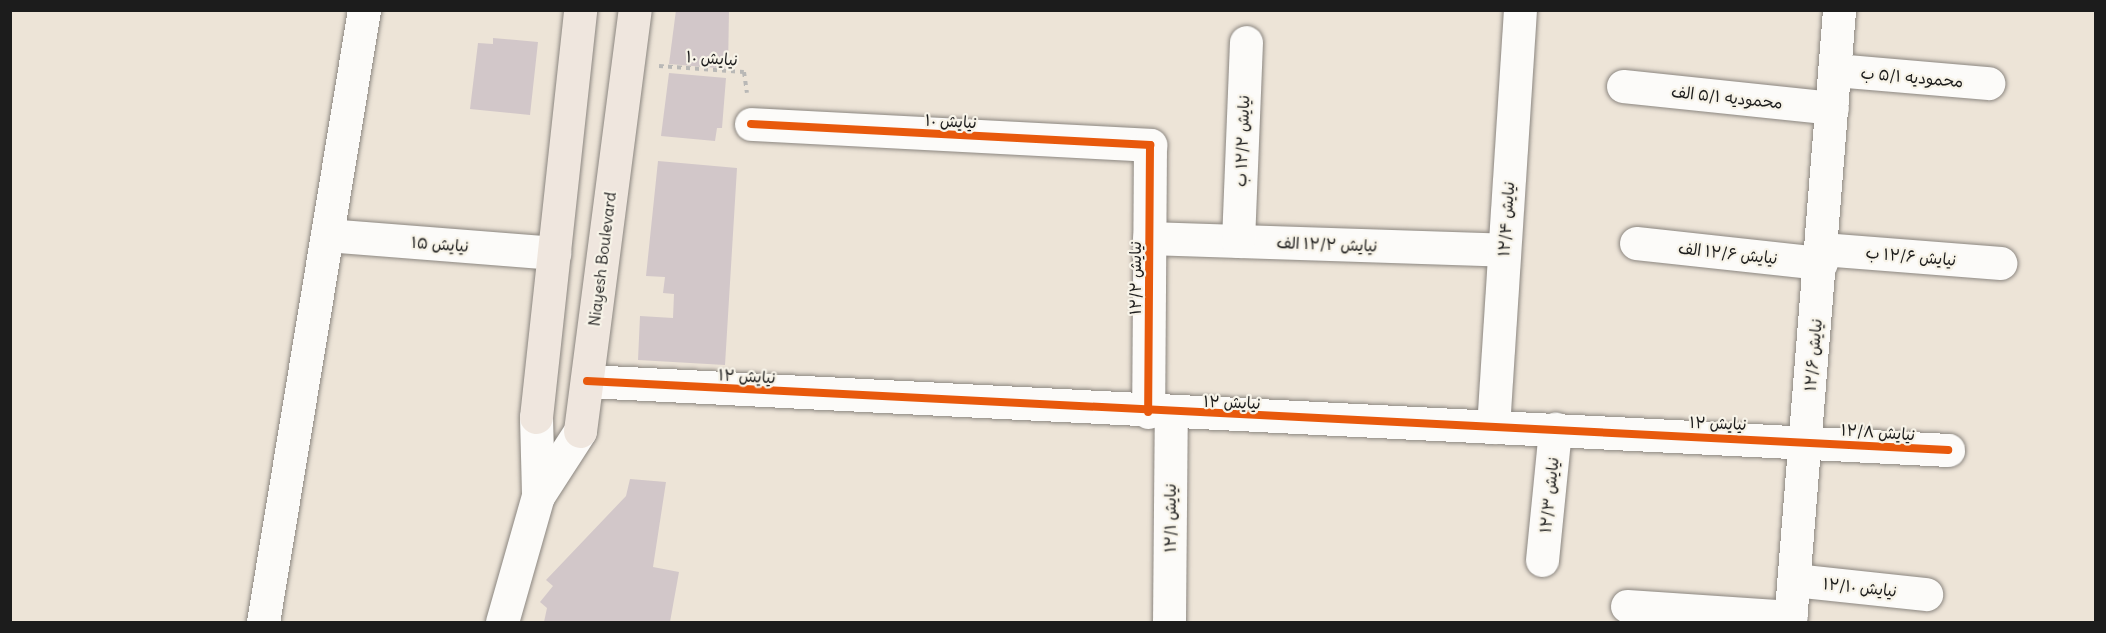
<!DOCTYPE html>
<meta charset="utf-8">
<style>
body{margin:0}
#map{position:relative;width:2106px;height:633px;overflow:hidden;background:#ede4d7;font-family:Delius,"Playpen Sans Arabic",sans-serif}
div>[style]{position:absolute}
.building>*{inset:0;background:#d2c7c9}
.path>*{height:4px;margin-top:-2px;transform-origin:0;background:repeating-linear-gradient(90deg,#b9b8b6 0 4.5px,transparent 0 9px)}
.roads{filter:drop-shadow(0 0 2px #8b8680) drop-shadow(0 0 2px #8b8680)}
.minor>*{height:33px;margin:-16.5px;padding:0 16.5px;transform-origin:16.5px;border-radius:16.5px;background:#fcfbf9}
.major>*{height:33px;margin:-16.5px;padding:0 16.5px;transform-origin:16.5px;border-radius:16.5px;background:#efe6de}
.cycleway>*{height:8px;margin:-4px;padding:0 4px;transform-origin:4px;border-radius:4px;background:#e8590c}
span{translate:-50% -50%;white-space:nowrap;text-align:center;line-height:1.15;-webkit-text-stroke:4.5px #f7f3e8;paint-order:stroke}
.street-label{font-size:16px;color:#1c1c1c}
.frame{position:absolute;inset:0;border:12px solid #1c1c1c;pointer-events:none}
</style>
<div id="map">
<div class="building">
<div style="clip-path:polygon(676px 10px,729px 10px,728px 69px,669px 64px)"></div>
<div style="clip-path:polygon(493px 38px,538px 42px,530px 115px,470px 109px,478px 43px,493px 44px)"></div>
<div style="clip-path:polygon(669px 73px,726px 78px,722px 128px,717px 128px,715px 141px,661px 136px)"></div>
<div style="clip-path:polygon(658px 161px,737px 168px,725px 365px,638px 360px,640px 316px,673px 318px,674px 294px,663px 293px,665px 277px,646px 276px)"></div>
<div style="clip-path:polygon(630px 479px,666px 482px,653px 567px,679px 572px,670px 622px,544px 622px,547px 608px,540px 602px,553px 586px,546px 580px,626px 496px)"></div>
</div>
<div class="path">
<div style="left:659px;top:66px;width:85px;rotate:4deg"></div>
<div style="left:744px;top:72px;width:21px;rotate:82deg"></div>
</div>
<div class="roads">
<div class="minor">
<div style="left:1835px;top:70px;width:154px;rotate:4.9deg"></div>
<div style="left:1623px;top:86px;width:210px;rotate:6deg"></div>
<div style="left:751px;top:124px;width:400px;rotate:3deg"></div>
<div style="left:1150px;top:145px;width:267px;rotate:90.4deg"></div>
<div style="left:327px;top:235px;width:228px;rotate:4.5deg"></div>
<div style="left:1149px;top:238px;width:355px;rotate:1.9deg"></div>
<div style="left:1238px;top:241px;width:199px;rotate:-87.7deg"></div>
<div style="left:1636px;top:243px;width:186px;rotate:6.2deg"></div>
<div style="left:1822px;top:249px;width:179px;rotate:4.5deg"></div>
<div style="left:587px;top:381px;width:1363px;rotate:2.9deg"></div>
<div style="left:536px;top:417px;width:79px;rotate:88.5deg"></div>
<div style="left:1493px;top:427px;width:418px;rotate:-86.3deg"></div>
<div style="left:1542px;top:560px;width:132px;rotate:-84.3deg"></div>
<div style="left:1794px;top:580px;width:133px;rotate:6.1deg"></div>
<div style="left:1627px;top:606px;width:164px;rotate:3.8deg"></div>
<div style="left:263px;top:622px;width:620px;rotate:-80.63deg"></div>
<div style="left:502px;top:622px;width:131px;rotate:-74.1deg"></div>
<div style="left:538px;top:496px;width:77px;rotate:-57.1deg"></div>
<div style="left:1169px;top:622px;width:209px;rotate:-89.5deg"></div>
<div style="left:1790px;top:622px;width:614px;rotate:-85.42deg"></div>
</div>
<div class="major">
<div style="left:536px;top:417px;width:409px;rotate:-83.8deg"></div>
<div style="left:580px;top:431px;width:425px;rotate:-82.6deg"></div>
</div>
</div>
<div class="cycleway">
<div style="left:751px;top:124px;width:400px;rotate:3deg"></div>
<div style="left:1150px;top:145px;width:267px;rotate:90.4deg"></div>
<div style="left:587px;top:381px;width:1363px;rotate:2.9deg"></div>
</div>
<div class="street-label">
<span style="left:712px;top:58px;rotate:4deg">۱۰ نیایش</span>
<span style="left:1912px;top:77px;rotate:5deg">محمودیه ۵/۱ ب</span>
<span style="left:1727px;top:97px;rotate:6deg">محمودیه ۵/۱ الف</span>
<span style="left:951px;top:121px;rotate:3deg">نیایش ۱۰</span>
<span style="left:1242px;top:141px;rotate:-88deg">نیایش ۱۲/۲ ب</span>
<span style="left:1506px;top:219px;rotate:-86deg">۱۲/۴ نیایش</span>
<span style="left:440px;top:244px;rotate:4deg">۱۵ نیایش</span>
<span style="left:1327px;top:244px;rotate:2deg">نیایش ۱۲/۲ الف</span>
<span style="left:1728px;top:253px;rotate:6deg">نیایش ۱۲/۶ الف</span>
<span style="left:1911px;top:256px;rotate:5deg">نیایش ۱۲/۶ ب</span>
<span style="left:602px;top:259px;rotate:-83deg">Niayesh Boulevard</span>
<span style="left:1135px;top:278px;rotate:-90deg">۱۲/۲ نیایش</span>
<span style="left:1813px;top:355px;rotate:-85deg">۱۲/۶ نیایش</span>
<span style="left:747px;top:376px;rotate:3deg">نیایش ۱۲</span>
<span style="left:1232px;top:402px;rotate:2deg">نیایش ۱۲</span>
<span style="left:1718px;top:423px;rotate:2deg">نیایش ۱۲</span>
<span style="left:1878px;top:432px;rotate:4deg">۱۲/۸ نیایش</span>
<span style="left:1549px;top:495px;rotate:-84deg">۱۲/۳ نیایش</span>
<span style="left:1170px;top:518px;rotate:-90deg">۱۲/۱ نیایش</span>
<span style="left:1860px;top:587px;rotate:6deg">۱۲/۱۰ نیایش</span>
</div>
<div class="frame"></div>
</div>
